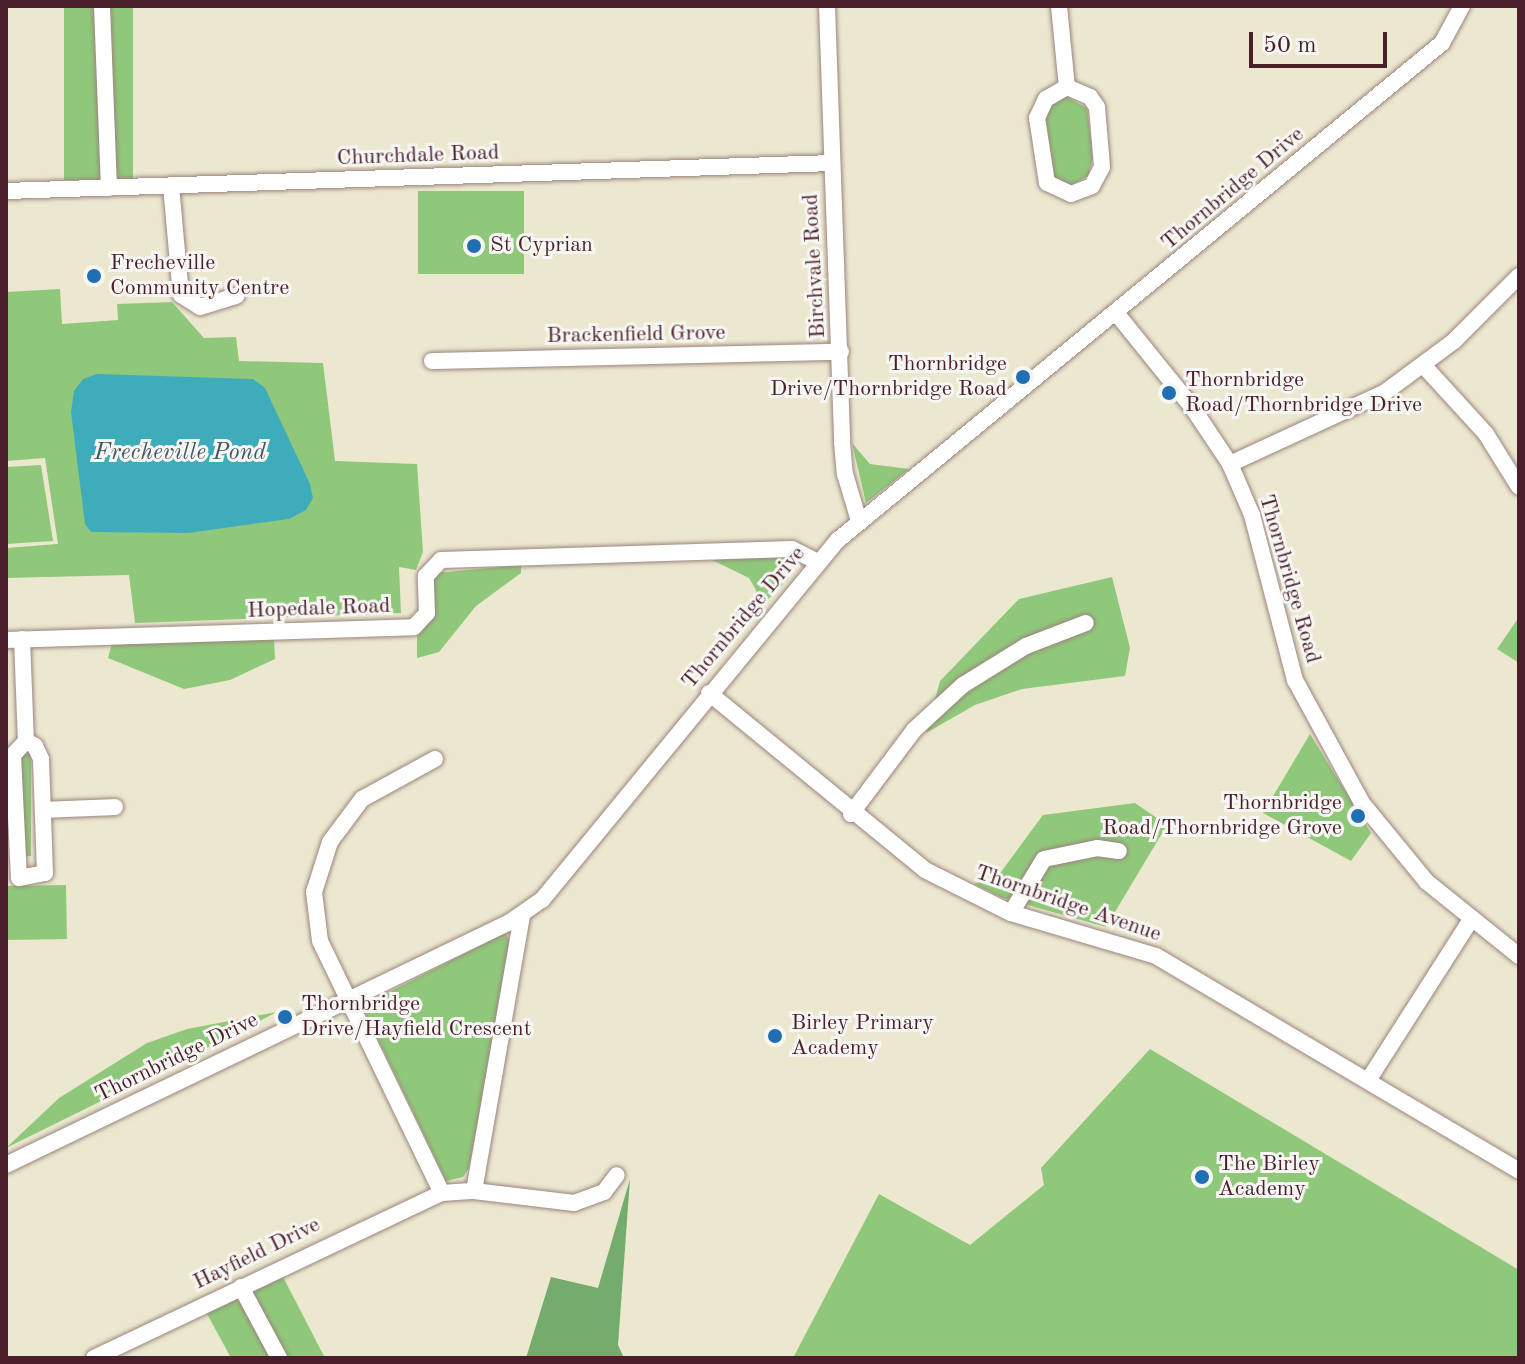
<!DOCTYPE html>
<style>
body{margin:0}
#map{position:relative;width:1525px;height:1364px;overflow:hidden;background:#ece8d0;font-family:"Old Standard TT",serif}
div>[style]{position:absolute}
.green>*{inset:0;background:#90c87b;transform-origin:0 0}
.forest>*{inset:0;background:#74ac6b}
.water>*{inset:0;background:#3eacbb}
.roads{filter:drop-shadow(0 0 2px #9b847e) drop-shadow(0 0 2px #9b847e)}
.street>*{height:16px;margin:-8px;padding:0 8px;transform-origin:8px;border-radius:8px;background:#fff}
.dots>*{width:22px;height:22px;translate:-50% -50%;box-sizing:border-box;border:4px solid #f6f6f2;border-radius:50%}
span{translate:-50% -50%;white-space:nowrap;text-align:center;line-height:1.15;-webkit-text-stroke:6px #f6f6f2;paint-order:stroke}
.street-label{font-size:22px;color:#4a1f2b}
.poi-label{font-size:22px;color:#4a1f2b}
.left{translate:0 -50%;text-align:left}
.right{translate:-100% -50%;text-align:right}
.water-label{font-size:24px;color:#455765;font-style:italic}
.frame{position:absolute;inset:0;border:8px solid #4a1f2b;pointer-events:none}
.scale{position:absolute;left:1249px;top:32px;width:138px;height:36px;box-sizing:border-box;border:4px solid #4a1f2b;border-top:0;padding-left:10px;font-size:24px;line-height:28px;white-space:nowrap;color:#4a1f2b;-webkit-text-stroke:6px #f6f6f2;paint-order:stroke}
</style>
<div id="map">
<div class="green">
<div style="left:64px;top:6px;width:69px;height:174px"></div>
<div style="clip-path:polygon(1063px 95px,1087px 108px,1093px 158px,1088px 176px,1066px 188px,1051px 175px,1045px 114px)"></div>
<div style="left:524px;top:191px;width:83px;height:106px;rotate:90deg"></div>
<div style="clip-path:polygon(60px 289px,62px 324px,118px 320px,117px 304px,172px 302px,204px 338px,236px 337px,239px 361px,323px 363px,335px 461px,417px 464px,423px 552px,416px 570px,399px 567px,401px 613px,135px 623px,129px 575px,6px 578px,6px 548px,58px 544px,45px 458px,6px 461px,6px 292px)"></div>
<div style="clip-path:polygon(852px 443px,870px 464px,909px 469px,866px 503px)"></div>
<div style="clip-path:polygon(41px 465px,53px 541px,6px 544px,6px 467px)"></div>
<div style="clip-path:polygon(785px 556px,789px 578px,754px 614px,756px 590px,749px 578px,712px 560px)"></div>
<div style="clip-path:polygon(521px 565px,521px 573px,476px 606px,439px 652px,417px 658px,417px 633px,436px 573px)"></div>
<div style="clip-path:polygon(1112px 577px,1130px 648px,1125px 676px,1022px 689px,975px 705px,926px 733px,940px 681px,1019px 599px)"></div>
<div style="clip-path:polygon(1519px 617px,1519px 663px,1497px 649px)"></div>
<div style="clip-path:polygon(274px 639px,275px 659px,230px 680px,184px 689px,108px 658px,112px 643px)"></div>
<div style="clip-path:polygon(1310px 734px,1371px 833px,1351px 861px,1263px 813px)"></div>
<div style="left:21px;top:754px;width:10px;height:102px"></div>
<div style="clip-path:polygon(1135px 803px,1167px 825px,1106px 927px,1003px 898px,974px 884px,998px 876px,1043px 815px)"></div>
<div style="left:66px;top:885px;width:54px;height:60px;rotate:89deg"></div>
<div style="clip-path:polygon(505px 933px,512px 945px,469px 1168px,463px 1177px,446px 1181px,362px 1006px)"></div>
<div style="clip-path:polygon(277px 1012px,156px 1074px,6px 1148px,59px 1098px,147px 1043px,187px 1029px)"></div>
<div style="clip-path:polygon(1150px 1049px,1519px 1270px,1519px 1358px,793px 1358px,879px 1194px,970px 1245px,1044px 1185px,1041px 1168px)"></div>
<div style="clip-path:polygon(281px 1273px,325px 1358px,231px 1358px,206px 1312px)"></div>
</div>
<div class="forest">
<div style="clip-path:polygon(630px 1179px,618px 1345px,624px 1358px,526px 1358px,551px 1277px,598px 1288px)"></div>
</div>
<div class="water">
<div style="clip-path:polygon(97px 374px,253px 379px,265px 388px,310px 484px,313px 498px,306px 510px,289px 519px,188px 533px,91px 532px,85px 524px,71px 412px,74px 391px,83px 379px)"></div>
</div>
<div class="roads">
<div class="street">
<div style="left:102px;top:6px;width:182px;rotate:87.8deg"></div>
<div style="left:827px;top:6px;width:436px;rotate:88deg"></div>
<div style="left:842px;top:442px;width:32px;rotate:85deg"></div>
<div style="left:845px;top:474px;width:49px;rotate:73.4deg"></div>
<div style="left:1059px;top:6px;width:81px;rotate:84.4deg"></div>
<div style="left:1067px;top:87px;width:25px;rotate:23deg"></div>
<div style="left:1090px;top:97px;width:12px;rotate:55deg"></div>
<div style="left:1097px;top:107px;width:60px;rotate:85.2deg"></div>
<div style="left:1102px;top:167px;width:21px;rotate:118deg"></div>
<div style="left:1092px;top:186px;width:22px;rotate:159deg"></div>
<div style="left:1071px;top:194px;width:26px;rotate:-155deg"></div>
<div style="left:1047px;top:183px;width:66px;rotate:-98.7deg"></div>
<div style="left:1037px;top:118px;width:21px;rotate:-65deg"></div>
<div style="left:1046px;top:99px;width:24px;rotate:-30deg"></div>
<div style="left:171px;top:186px;width:109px;rotate:84.8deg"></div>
<div style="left:181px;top:295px;width:22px;rotate:32deg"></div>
<div style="left:200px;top:307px;width:38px;rotate:-17deg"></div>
<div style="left:6px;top:191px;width:826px;rotate:-1.94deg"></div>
<div style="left:1117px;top:314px;width:119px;rotate:51.1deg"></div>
<div style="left:1192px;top:407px;width:69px;rotate:56.3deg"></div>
<div style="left:1230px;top:464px;width:56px;rotate:66.7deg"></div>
<div style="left:1252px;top:515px;width:171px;rotate:75.4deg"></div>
<div style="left:1295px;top:680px;width:140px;rotate:61.4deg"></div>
<div style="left:1362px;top:803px;width:102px;rotate:50.6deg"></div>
<div style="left:1427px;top:882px;width:118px;rotate:38.8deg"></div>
<div style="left:432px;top:361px;width:409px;rotate:-1.3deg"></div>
<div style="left:1424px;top:366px;width:92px;rotate:47.6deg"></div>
<div style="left:1486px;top:434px;width:62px;rotate:58.1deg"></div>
<div style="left:1230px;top:464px;width:170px;rotate:-24.8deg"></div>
<div style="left:1384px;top:393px;width:87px;rotate:-36.6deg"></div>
<div style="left:1454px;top:341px;width:92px;rotate:-45deg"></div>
<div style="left:22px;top:639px;width:102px;rotate:87.8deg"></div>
<div style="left:6px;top:640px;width:408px;rotate:-1.8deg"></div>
<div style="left:414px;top:627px;width:19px;rotate:-47deg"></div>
<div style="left:427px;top:613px;width:37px;rotate:-92deg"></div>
<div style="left:426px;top:576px;width:22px;rotate:-47deg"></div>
<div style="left:441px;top:560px;width:351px;rotate:-1.8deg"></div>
<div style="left:792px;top:549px;width:28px;rotate:27deg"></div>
<div style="left:709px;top:693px;width:279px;rotate:39.3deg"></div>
<div style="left:925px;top:870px;width:96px;rotate:26.6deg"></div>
<div style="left:1011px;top:913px;width:151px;rotate:16.5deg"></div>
<div style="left:1156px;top:956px;width:422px;rotate:30.6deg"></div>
<div style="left:26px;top:741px;width:10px;rotate:29deg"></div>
<div style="left:35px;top:746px;width:14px;rotate:65deg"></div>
<div style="left:41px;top:759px;width:114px;rotate:88deg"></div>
<div style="left:45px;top:873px;width:26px;rotate:169deg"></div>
<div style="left:19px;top:878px;width:123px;rotate:-92.8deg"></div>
<div style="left:13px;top:755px;width:19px;rotate:-47deg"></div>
<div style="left:435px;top:759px;width:83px;rotate:151.3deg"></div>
<div style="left:362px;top:799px;width:54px;rotate:126.7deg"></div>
<div style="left:330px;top:842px;width:52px;rotate:107.7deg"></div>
<div style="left:314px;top:892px;width:49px;rotate:83deg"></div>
<div style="left:320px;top:941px;width:280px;rotate:64.2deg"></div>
<div style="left:442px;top:1193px;width:32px;rotate:-4deg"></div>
<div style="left:474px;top:1191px;width:280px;rotate:-80.1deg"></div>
<div style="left:43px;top:810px;width:72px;rotate:-2.4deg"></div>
<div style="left:851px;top:814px;width:105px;rotate:-53.1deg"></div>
<div style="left:914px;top:730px;width:67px;rotate:-42.6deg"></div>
<div style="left:963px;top:685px;width:74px;rotate:-31.8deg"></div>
<div style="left:1026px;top:646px;width:64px;rotate:-21deg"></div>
<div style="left:1011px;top:913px;width:63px;rotate:-58.6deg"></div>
<div style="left:1044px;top:859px;width:54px;rotate:-11.7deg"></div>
<div style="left:1097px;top:848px;width:22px;rotate:8deg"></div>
<div style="left:1369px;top:1079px;width:188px;rotate:-57.4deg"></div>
<div style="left:6px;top:1165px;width:560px;rotate:-25.74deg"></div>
<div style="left:510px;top:922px;width:39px;rotate:-35deg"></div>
<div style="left:542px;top:900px;width:466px;rotate:-50.6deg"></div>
<div style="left:838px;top:540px;width:782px;rotate:-39.45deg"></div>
<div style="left:1442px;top:43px;width:42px;rotate:-61.6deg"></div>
<div style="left:474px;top:1191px;width:101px;rotate:6.8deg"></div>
<div style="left:574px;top:1203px;width:32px;rotate:-20deg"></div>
<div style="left:604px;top:1192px;width:21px;rotate:-53deg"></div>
<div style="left:241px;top:1287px;width:81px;rotate:61.8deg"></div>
<div style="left:94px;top:1358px;width:385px;rotate:-25.4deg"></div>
</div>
</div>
<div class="dots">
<div style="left:474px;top:246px;background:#1f6fb2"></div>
<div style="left:94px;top:276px;background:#1f6fb2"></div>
<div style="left:1023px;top:377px;background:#1f6fb2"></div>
<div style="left:1169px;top:393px;background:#1f6fb2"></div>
<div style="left:1358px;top:816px;background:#1f6fb2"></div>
<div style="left:285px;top:1017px;background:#1f6fb2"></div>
<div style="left:775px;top:1036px;background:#1f6fb2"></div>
<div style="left:1202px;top:1177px;background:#1f6fb2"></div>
</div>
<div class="street-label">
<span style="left:418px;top:156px;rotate:-2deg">Churchdale Road</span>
<span style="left:1233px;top:189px;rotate:-40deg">Thornbridge Drive</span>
<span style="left:815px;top:266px;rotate:-93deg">Birchvale Road</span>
<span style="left:636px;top:335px;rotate:-1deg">Brackenfield Grove</span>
<span style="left:1289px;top:579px;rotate:74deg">Thornbridge Road</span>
<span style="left:319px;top:609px;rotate:-2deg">Hopedale Road</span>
<span style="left:744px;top:618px;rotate:-50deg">Thornbridge Drive</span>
<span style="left:1068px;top:904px;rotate:19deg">Thornbridge Avenue</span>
<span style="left:177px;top:1058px;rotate:-26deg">Thornbridge Drive</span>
<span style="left:257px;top:1254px;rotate:-26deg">Hayfield Drive</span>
</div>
<div class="poi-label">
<span class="left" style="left:490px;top:246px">St Cyprian</span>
<span class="left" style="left:110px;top:276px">Frecheville<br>Community Centre</span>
<span class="right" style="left:1007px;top:377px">Thornbridge<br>Drive/Thornbridge Road</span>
<span class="left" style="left:1185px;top:393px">Thornbridge<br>Road/Thornbridge Drive</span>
<span class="right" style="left:1342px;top:816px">Thornbridge<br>Road/Thornbridge Grove</span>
<span class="left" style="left:301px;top:1017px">Thornbridge<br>Drive/Hayfield Crescent</span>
<span class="left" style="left:791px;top:1036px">Birley Primary<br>Academy</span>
<span class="left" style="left:1218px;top:1177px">The Birley<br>Academy</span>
</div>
<div class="water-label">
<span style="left:180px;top:454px">Frecheville Pond</span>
</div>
<div class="frame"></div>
<div class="scale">50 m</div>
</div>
